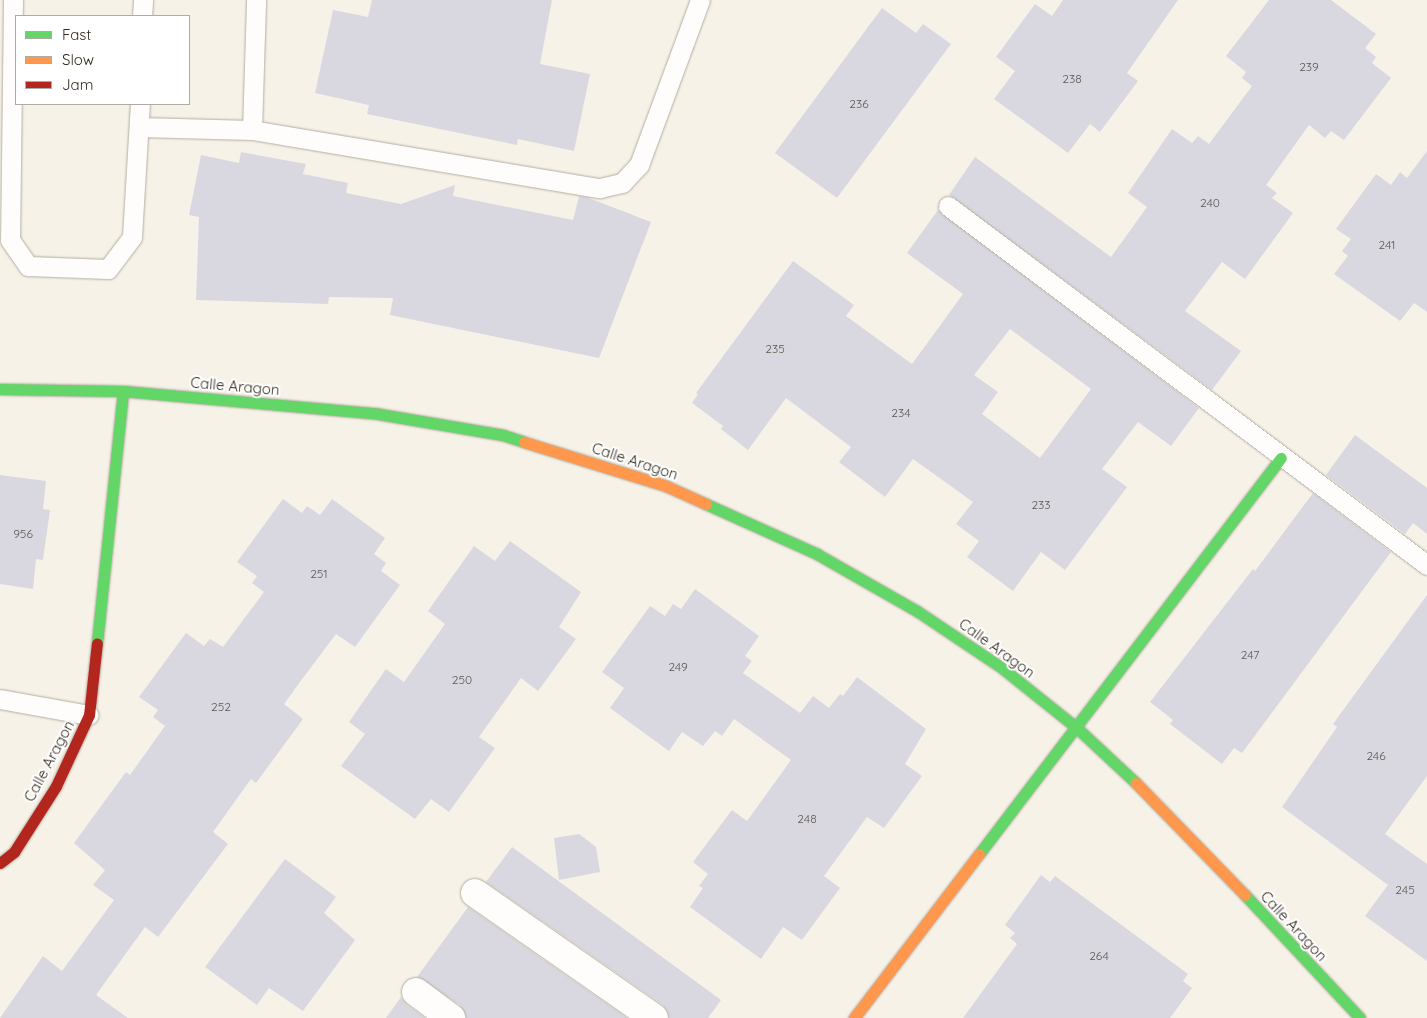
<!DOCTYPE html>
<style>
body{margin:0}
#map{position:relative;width:1427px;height:1018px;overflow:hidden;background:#f7f2e7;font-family:Quicksand,sans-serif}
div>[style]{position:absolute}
.building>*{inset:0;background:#d9d8e0}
.roads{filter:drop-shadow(0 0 1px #b3ada3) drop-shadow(0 0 1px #b3ada3)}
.lane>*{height:19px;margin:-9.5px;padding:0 9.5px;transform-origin:9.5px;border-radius:9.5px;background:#fefdfb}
.street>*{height:28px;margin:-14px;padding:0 14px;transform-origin:14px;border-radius:14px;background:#fefdfb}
.fast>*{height:11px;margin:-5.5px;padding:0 5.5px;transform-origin:5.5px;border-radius:5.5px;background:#63d668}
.slow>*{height:11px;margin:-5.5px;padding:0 5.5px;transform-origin:5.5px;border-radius:5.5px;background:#ff974d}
.jam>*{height:11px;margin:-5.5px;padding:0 5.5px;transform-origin:5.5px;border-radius:5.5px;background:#b3261e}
span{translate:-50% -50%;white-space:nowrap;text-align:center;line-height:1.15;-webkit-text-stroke:4px #fff;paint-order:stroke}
.number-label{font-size:12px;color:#5c5750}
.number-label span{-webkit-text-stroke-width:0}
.street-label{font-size:15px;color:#332c20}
.legend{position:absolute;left:15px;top:15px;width:175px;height:90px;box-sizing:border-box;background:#fff;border:1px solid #adaba6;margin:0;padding:6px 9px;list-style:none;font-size:15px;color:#332c20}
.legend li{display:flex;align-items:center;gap:10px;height:25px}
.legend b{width:25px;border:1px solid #adaba6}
</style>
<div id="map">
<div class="building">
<div style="clip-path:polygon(372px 0,552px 0,540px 64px,590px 74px,574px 151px,518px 139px,517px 145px,367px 114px,369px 105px,315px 93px,333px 10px,368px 17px)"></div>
<div style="clip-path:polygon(1063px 0,1178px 0,1127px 73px,1138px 81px,1100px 132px,1090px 124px,1068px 153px,994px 99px,1015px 71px,996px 57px,1035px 4px,1052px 16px)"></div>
<div style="clip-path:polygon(1269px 0,1331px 0,1376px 34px,1365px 48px,1376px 57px,1372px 63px,1391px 78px,1344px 140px,1331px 131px,1325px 138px,1309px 125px,1266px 185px,1277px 193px,1272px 198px,1293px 213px,1245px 279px,1222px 262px,1185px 311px,1241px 351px,1212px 390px,949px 195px,975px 157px,1111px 257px,1147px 207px,1128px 193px,1172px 129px,1192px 143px,1198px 136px,1209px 144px,1252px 86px,1242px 78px,1246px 72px,1226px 56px)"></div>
<div style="clip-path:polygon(882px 8px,916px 33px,923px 24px,951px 44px,837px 198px,775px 153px)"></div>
<div style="clip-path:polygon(1427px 151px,1427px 312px,1414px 303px,1400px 321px,1334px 274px,1348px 256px,1342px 251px,1351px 239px,1336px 229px,1376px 174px,1391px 185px,1400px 172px,1407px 178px)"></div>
<div style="clip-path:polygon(241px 152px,306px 164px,303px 174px,348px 183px,346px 193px,401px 204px,455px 185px,453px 196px,573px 220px,579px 196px,586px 197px,651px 222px,599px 358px,390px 315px,393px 298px,329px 297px,328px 304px,196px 300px,199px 217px,189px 215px,201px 155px,239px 163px)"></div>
<div style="clip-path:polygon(evenodd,938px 210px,1199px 408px,1171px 446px,1138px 422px,1102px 469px,1127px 487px,1065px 570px,1041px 552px,1013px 591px,967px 557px,979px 541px,956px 524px,973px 502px,913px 459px,885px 497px,839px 462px,851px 447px,786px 398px,748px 450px,721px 429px,723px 426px,692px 403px,698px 394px,696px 393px,793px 261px,854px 305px,846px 316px,912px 364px,963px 294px,907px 253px,938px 210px,1010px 329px,1091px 389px,1040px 458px,982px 414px,998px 392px,974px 375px,1010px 329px)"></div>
<div style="clip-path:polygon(1355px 435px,1427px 488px,1427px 534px,1413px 523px,1405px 534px,1326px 475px)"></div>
<div style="clip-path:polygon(0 475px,46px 481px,43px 509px,50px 510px,43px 560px,36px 559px,33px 589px,0 584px)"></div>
<div style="clip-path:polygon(1313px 493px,1391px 552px,1242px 753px,1234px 748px,1222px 764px,1170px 724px,1173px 720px,1150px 702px,1253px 569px,1255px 571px)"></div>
<div style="clip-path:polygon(283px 499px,302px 513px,307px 506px,320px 515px,332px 499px,385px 538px,374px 554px,386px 563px,381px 571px,400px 585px,355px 647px,336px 634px,300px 682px,284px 704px,303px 719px,256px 783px,251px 779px,213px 832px,228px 844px,158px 937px,145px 927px,96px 995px,128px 1018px,0 1018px,43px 956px,62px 971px,114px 900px,93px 885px,105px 870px,74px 843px,126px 772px,130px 775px,165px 726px,153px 717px,158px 710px,139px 697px,186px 633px,204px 646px,210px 639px,223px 647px,264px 592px,252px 583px,257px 576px,237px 562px)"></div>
<div style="clip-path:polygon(510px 541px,581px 592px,559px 627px,576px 639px,538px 691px,521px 678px,479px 737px,495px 748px,449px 812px,431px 799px,415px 819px,341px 766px,365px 734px,349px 722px,386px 669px,404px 682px,445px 624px,428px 611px,474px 546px,495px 561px)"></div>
<div style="clip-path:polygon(695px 589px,759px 636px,745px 656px,752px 661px,743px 673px,800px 713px,813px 696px,829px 708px,840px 694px,843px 696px,857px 677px,926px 729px,905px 764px,922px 776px,884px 828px,867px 817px,824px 876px,840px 888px,802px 940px,783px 927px,761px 959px,690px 907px,703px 888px,699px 886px,708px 874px,693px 862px,732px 810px,747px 821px,791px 760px,734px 719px,722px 736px,715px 731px,703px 746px,682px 732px,669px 751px,610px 708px,624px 688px,602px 672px,650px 606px,665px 616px,673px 604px,681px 609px)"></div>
<div style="clip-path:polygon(1427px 595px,1427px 776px,1385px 834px,1427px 864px,1427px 961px,1365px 916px,1388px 885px,1282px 807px,1337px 727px,1333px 724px)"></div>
<div style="clip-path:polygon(579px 834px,596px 847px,600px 872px,559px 880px,554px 838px)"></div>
<div style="clip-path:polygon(512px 847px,721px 1000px,708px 1018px,669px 1018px,663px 1005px,486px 882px)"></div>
<div style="clip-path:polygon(285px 859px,336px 897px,324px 913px,355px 940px,303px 1011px,269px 988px,257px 1005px,205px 967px)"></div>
<div style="clip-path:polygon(1041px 875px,1050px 882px,1055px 876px,1188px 974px,1183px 981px,1192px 988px,1170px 1018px,963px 1018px,1017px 944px,1010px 938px,1015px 933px,1005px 925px)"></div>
<div style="clip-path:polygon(468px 907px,627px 1018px,466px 1018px,460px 1005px,417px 977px)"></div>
<div style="clip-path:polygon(401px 997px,407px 1005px,425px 1018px,386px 1018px)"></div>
</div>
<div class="roads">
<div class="lane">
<div style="left:13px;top:0;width:240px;rotate:90.7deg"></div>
<div style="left:10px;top:240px;width:32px;rotate:55deg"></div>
<div style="left:28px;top:266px;width:80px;rotate:2.1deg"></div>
<div style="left:108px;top:269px;width:40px;rotate:-53deg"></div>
<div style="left:132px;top:237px;width:133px;rotate:-86.6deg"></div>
<div style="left:142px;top:16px;width:16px;rotate:-86deg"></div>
<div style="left:140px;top:127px;width:112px;rotate:1.5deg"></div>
<div style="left:252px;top:130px;width:353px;rotate:9.5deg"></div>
<div style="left:600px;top:188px;width:23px;rotate:-13deg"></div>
<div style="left:622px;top:183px;width:25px;rotate:-47deg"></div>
<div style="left:639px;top:165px;width:176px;rotate:-69.7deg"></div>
<div style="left:252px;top:130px;width:130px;rotate:-88.2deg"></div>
<div style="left:948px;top:206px;width:599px;rotate:36.85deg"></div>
<div style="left:0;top:699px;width:90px;rotate:10.2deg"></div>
</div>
<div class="street">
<div style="left:475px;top:893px;width:218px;rotate:34.9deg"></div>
<div style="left:416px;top:992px;width:44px;rotate:36.6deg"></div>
</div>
<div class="fast">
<div style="left:0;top:389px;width:123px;rotate:0.9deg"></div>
<div style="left:123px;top:391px;width:257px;rotate:5.1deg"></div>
<div style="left:379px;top:414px;width:126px;rotate:9.6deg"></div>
<div style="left:503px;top:435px;width:22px;rotate:18deg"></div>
<div style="left:706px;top:504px;width:122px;rotate:24.2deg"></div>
<div style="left:817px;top:554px;width:115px;rotate:29.7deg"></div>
<div style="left:917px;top:611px;width:102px;rotate:33.8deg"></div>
<div style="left:1002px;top:668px;width:96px;rotate:38.7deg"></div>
<div style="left:1077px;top:728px;width:81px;rotate:43deg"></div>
<div style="left:97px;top:643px;width:253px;rotate:-84.1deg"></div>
<div style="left:979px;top:854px;width:498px;rotate:-52.7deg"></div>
<div style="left:1245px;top:895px;width:168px;rotate:46.9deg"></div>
</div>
<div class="slow">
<div style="left:524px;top:442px;width:149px;rotate:17.2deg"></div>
<div style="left:666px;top:486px;width:44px;rotate:24.2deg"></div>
<div style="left:1136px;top:783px;width:156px;rotate:45.8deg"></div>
<div style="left:854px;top:1018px;width:206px;rotate:-52.7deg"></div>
</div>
<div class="jam">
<div style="left:0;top:863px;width:18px;rotate:-38deg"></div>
<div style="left:14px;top:852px;width:78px;rotate:-57.5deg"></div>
<div style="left:56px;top:786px;width:78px;rotate:-65.1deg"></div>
<div style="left:89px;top:715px;width:72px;rotate:-83.7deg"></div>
</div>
</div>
<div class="number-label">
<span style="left:1309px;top:67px">239</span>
<span style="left:1072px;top:79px">238</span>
<span style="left:859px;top:104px">236</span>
<span style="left:1210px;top:203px">240</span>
<span style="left:1387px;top:245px">241</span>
<span style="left:775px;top:349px">235</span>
<span style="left:901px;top:413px">234</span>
<span style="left:1041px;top:505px">233</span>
<span style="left:23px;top:534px">956</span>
<span style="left:319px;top:574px">251</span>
<span style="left:1250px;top:655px">247</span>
<span style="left:678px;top:667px">249</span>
<span style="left:462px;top:680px">250</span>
<span style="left:221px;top:707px">252</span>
<span style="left:1376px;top:756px">246</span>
<span style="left:807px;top:819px">248</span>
<span style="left:1405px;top:890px">245</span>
<span style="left:1099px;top:956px">264</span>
</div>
<div class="street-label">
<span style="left:235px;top:386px;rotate:5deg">Calle Aragon</span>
<span style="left:635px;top:461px;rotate:18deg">Calle Aragon</span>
<span style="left:997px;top:648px;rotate:36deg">Calle Aragon</span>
<span style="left:49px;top:761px;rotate:-62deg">Calle Aragon</span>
<span style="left:1294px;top:926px;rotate:47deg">Calle Aragon</span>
</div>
<ul class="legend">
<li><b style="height:6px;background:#63d668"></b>Fast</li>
<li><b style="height:6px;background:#ff974d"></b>Slow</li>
<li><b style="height:6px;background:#b3261e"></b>Jam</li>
</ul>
</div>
